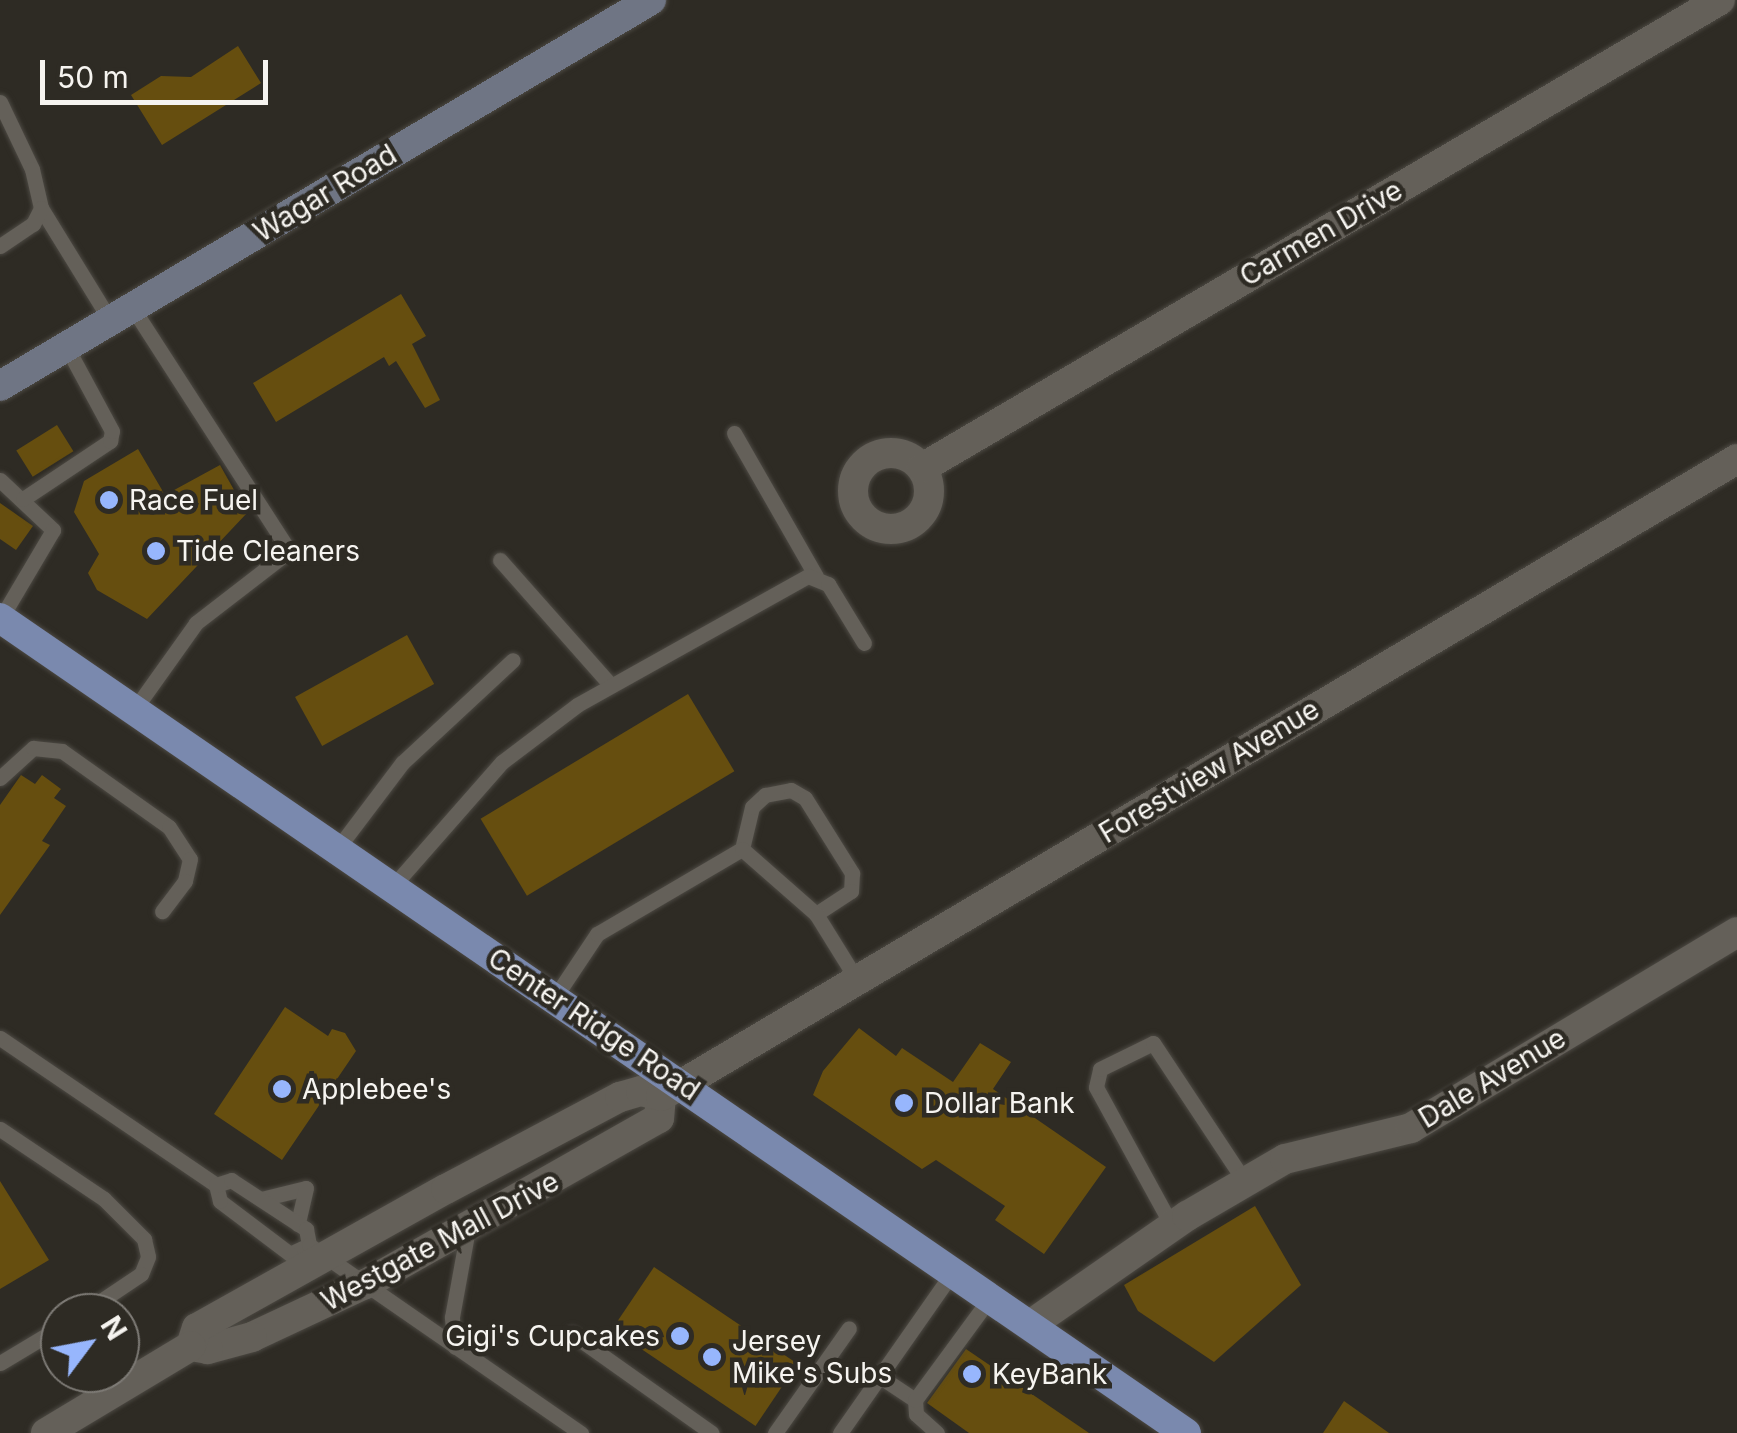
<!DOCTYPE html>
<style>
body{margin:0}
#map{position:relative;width:1737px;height:1433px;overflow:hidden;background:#2e2b24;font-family:Inter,sans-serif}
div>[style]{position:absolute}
.building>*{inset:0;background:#664e0f;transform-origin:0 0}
.roads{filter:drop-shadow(0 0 2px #4c4943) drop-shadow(0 0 2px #4c4943)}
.service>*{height:15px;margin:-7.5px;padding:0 7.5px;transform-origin:7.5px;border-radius:7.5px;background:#646059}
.minor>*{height:30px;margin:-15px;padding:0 15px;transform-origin:15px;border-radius:15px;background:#646059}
.minor>.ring{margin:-15px;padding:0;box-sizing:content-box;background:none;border:30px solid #646059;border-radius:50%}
.secondary>*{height:30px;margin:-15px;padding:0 15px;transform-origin:15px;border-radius:15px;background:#6f7584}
.primary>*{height:30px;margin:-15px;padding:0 15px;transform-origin:15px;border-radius:15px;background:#7a89ae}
.dots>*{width:28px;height:28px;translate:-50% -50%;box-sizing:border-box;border:5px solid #2e2b24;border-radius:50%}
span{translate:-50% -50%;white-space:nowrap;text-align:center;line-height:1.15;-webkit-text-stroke:9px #2e2b24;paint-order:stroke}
.street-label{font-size:28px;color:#f6f4f0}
.poi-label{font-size:28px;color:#f6f4f0}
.left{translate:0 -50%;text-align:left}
.right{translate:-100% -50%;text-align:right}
.north{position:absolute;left:40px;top:1293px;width:100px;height:100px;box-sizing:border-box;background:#2e2b24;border:2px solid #7e7b76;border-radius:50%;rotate:58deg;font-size:28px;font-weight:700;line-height:40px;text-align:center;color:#f6f4f0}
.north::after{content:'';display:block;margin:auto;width:35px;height:45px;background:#97b6fd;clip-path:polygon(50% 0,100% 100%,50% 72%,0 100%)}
.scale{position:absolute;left:40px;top:60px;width:228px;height:45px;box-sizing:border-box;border:5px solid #f6f4f0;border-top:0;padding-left:12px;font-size:30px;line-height:35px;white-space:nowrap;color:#f6f4f0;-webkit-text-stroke:8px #2e2b24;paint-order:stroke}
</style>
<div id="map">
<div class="building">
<div style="clip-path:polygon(238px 46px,261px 83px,162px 145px,131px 95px,161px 76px,191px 77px)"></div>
<div style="clip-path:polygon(401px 294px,426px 336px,412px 344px,440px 400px,425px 408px,396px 361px,389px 366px,384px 357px,276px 422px,253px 383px)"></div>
<div style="left:57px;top:425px;width:31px;height:48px;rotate:58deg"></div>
<div style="clip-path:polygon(138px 449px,165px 495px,220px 465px,247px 513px,147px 619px,97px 590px,88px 573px,99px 554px,74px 512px,84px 481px)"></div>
<div style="clip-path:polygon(0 503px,33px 526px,16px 550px,0 539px)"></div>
<div style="left:407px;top:635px;width:56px;height:128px;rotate:61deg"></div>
<div style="left:688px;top:694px;width:90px;height:242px;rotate:59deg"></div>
<div style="clip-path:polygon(21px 775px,35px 784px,42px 775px,61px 789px,54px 798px,66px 806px,42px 841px,50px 845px,0 915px,0 805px)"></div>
<div style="clip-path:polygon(285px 1007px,328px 1036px,332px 1029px,345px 1033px,356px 1051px,282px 1160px,214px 1114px)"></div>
<div style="clip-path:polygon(859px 1028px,896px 1056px,902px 1048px,953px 1082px,980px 1043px,1011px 1062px,993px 1089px,1106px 1167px,1044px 1254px,995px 1220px,1005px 1206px,936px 1160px,922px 1169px,813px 1095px,823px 1071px)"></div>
<div style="clip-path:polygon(0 1181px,49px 1260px,0 1289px)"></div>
<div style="clip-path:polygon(1255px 1206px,1301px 1285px,1214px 1362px,1138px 1311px,1124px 1285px)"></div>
<div style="left:654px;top:1267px;width:173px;height:75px;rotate:34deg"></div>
<div style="clip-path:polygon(966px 1349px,1089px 1433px,969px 1433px,927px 1403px)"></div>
<div style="clip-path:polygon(1344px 1401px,1389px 1433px,1323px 1433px)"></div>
</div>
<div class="roads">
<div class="service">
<div style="left:0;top:102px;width:74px;rotate:64.5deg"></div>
<div style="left:32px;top:169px;width:40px;rotate:77deg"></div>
<div style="left:41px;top:208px;width:132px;rotate:58.4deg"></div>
<div style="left:0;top:246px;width:40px;rotate:-34deg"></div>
<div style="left:33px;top:224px;width:18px;rotate:-63deg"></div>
<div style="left:132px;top:307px;width:290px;rotate:57.2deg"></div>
<div style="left:289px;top:551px;width:118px;rotate:142.3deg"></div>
<div style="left:196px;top:623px;width:107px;rotate:125.5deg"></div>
<div style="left:734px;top:433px;width:165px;rotate:60.2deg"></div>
<div style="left:0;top:480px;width:73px;rotate:43.3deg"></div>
<div style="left:53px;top:530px;width:102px;rotate:120.6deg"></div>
<div style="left:23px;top:499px;width:105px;rotate:-33.7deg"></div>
<div style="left:110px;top:441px;width:10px;rotate:-79deg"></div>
<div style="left:112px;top:431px;width:97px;rotate:-118.4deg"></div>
<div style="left:500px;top:560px;width:164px;rotate:48.5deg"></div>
<div style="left:0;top:778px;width:45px;rotate:-42.3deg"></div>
<div style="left:33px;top:748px;width:29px;rotate:6deg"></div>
<div style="left:62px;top:751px;width:131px;rotate:35.4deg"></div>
<div style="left:169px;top:827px;width:38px;rotate:57deg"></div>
<div style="left:190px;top:859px;width:23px;rotate:103deg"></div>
<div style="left:185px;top:881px;width:38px;rotate:127deg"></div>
<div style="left:337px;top:849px;width:108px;rotate:-52.9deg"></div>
<div style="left:402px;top:763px;width:151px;rotate:-42.9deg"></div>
<div style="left:742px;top:849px;width:43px;rotate:-76.6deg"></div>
<div style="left:752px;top:807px;width:18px;rotate:-43deg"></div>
<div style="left:765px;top:795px;width:26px;rotate:-11deg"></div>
<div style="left:791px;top:790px;width:16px;rotate:30deg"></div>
<div style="left:805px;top:798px;width:89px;rotate:57.9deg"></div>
<div style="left:852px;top:873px;width:18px;rotate:93deg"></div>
<div style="left:851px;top:891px;width:42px;rotate:146.7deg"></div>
<div style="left:393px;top:886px;width:165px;rotate:-48.7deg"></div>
<div style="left:502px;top:762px;width:94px;rotate:-37.2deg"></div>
<div style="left:577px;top:705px;width:265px;rotate:-29.2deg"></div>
<div style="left:808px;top:576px;width:22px;rotate:22deg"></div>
<div style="left:828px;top:584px;width:69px;rotate:58.6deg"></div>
<div style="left:555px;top:997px;width:76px;rotate:-56.3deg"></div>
<div style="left:597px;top:934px;width:168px;rotate:-30.4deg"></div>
<div style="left:742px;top:849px;width:98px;rotate:41.3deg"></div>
<div style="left:816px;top:914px;width:78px;rotate:58.2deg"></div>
<div style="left:0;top:1038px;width:261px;rotate:34.2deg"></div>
<div style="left:0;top:1129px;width:125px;rotate:33.9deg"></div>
<div style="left:104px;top:1199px;width:57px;rotate:45deg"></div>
<div style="left:144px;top:1239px;width:18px;rotate:77deg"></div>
<div style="left:148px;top:1257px;width:18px;rotate:112deg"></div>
<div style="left:141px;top:1274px;width:70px;rotate:146.1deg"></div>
<div style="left:261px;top:1199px;width:46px;rotate:-13.7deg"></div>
<div style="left:306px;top:1188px;width:37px;rotate:103deg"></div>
<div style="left:1172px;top:1226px;width:158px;rotate:-118.7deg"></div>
<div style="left:1096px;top:1087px;width:18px;rotate:-77deg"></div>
<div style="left:1100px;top:1069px;width:59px;rotate:-26.1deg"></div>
<div style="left:1153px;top:1043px;width:167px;rotate:56.5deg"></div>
<div style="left:309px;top:1245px;width:21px;rotate:155deg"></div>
<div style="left:290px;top:1254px;width:88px;rotate:-142.9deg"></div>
<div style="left:220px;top:1201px;width:16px;rotate:-104deg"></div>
<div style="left:216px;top:1185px;width:16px;rotate:-18deg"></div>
<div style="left:231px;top:1180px;width:90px;rotate:33.2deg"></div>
<div style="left:306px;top:1229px;width:16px;rotate:79deg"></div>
<div style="left:309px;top:1245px;width:331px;rotate:34.7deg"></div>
<div style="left:572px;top:1334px;width:171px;rotate:35.3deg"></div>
<div style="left:455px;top:1347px;width:30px;rotate:-96deg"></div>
<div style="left:452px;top:1317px;width:89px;rotate:-79.7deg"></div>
<div style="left:0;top:1363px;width:70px;rotate:-31deg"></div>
<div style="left:879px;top:1376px;width:43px;rotate:33.7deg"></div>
<div style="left:775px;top:1433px;width:128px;rotate:-54.8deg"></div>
<div style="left:840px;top:1433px;width:199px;rotate:-55deg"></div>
<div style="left:937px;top:1433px;width:28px;rotate:-138deg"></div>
<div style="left:916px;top:1414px;width:14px;rotate:-94deg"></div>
<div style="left:915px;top:1400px;width:130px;rotate:-53.7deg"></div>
</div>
<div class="minor">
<div class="ring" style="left:853px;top:453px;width:46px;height:46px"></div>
<div style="left:922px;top:468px;width:925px;rotate:-30.39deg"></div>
<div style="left:661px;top:1096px;width:22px;rotate:95deg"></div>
<div style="left:659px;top:1118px;width:338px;rotate:150.5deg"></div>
<div style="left:365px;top:1284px;width:125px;rotate:154.9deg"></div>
<div style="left:252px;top:1337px;width:46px;rotate:164.7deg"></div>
<div style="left:208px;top:1349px;width:17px;rotate:-170deg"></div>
<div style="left:191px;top:1346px;width:19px;rotate:-72deg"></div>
<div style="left:197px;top:1328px;width:285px;rotate:-29.2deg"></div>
<div style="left:446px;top:1189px;width:197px;rotate:-27.9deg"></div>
<div style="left:620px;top:1097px;width:22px;rotate:-16deg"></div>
<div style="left:641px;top:1091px;width:21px;rotate:14deg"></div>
<div style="left:661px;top:1096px;width:24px;rotate:-30deg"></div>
<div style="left:682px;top:1084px;width:1226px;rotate:-30.64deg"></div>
<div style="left:1033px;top:1323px;width:188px;rotate:-34.8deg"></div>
<div style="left:1187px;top:1216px;width:113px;rotate:-30.2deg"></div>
<div style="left:1285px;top:1159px;width:130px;rotate:-13.8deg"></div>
<div style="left:1411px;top:1128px;width:380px;rotate:-31deg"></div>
<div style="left:46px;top:1433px;width:169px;rotate:-31deg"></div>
</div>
<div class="secondary">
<div style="left:0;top:386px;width:757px;rotate:-30.67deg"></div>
</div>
<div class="primary">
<div style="left:0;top:618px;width:1439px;rotate:34.5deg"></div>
</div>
</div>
<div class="dots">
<div style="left:109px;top:500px;background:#97b6fd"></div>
<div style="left:156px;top:551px;background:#97b6fd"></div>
<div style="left:282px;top:1089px;background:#97b6fd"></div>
<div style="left:904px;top:1103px;background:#97b6fd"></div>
<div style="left:680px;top:1336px;background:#97b6fd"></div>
<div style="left:712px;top:1357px;background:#97b6fd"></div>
<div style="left:972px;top:1374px;background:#97b6fd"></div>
</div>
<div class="street-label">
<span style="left:325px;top:193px;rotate:-31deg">Wagar Road</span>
<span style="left:1321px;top:233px;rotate:-30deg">Carmen Drive</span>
<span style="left:1209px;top:771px;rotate:-31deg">Forestview Avenue</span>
<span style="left:594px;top:1024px;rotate:34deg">Center Ridge Road</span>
<span style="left:1492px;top:1078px;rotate:-31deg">Dale Avenue</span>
<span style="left:440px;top:1241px;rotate:-28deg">Westgate Mall Drive</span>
</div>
<div class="poi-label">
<span class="left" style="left:129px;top:500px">Race Fuel</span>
<span class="left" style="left:176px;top:551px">Tide Cleaners</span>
<span class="left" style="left:302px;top:1089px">Applebee's</span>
<span class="left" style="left:924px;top:1103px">Dollar Bank</span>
<span class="right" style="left:660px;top:1336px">Gigi's Cupcakes</span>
<span class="left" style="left:732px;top:1357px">Jersey<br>Mike's Subs</span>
<span class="left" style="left:992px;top:1374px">KeyBank</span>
</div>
<div class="north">N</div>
<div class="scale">50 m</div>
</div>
